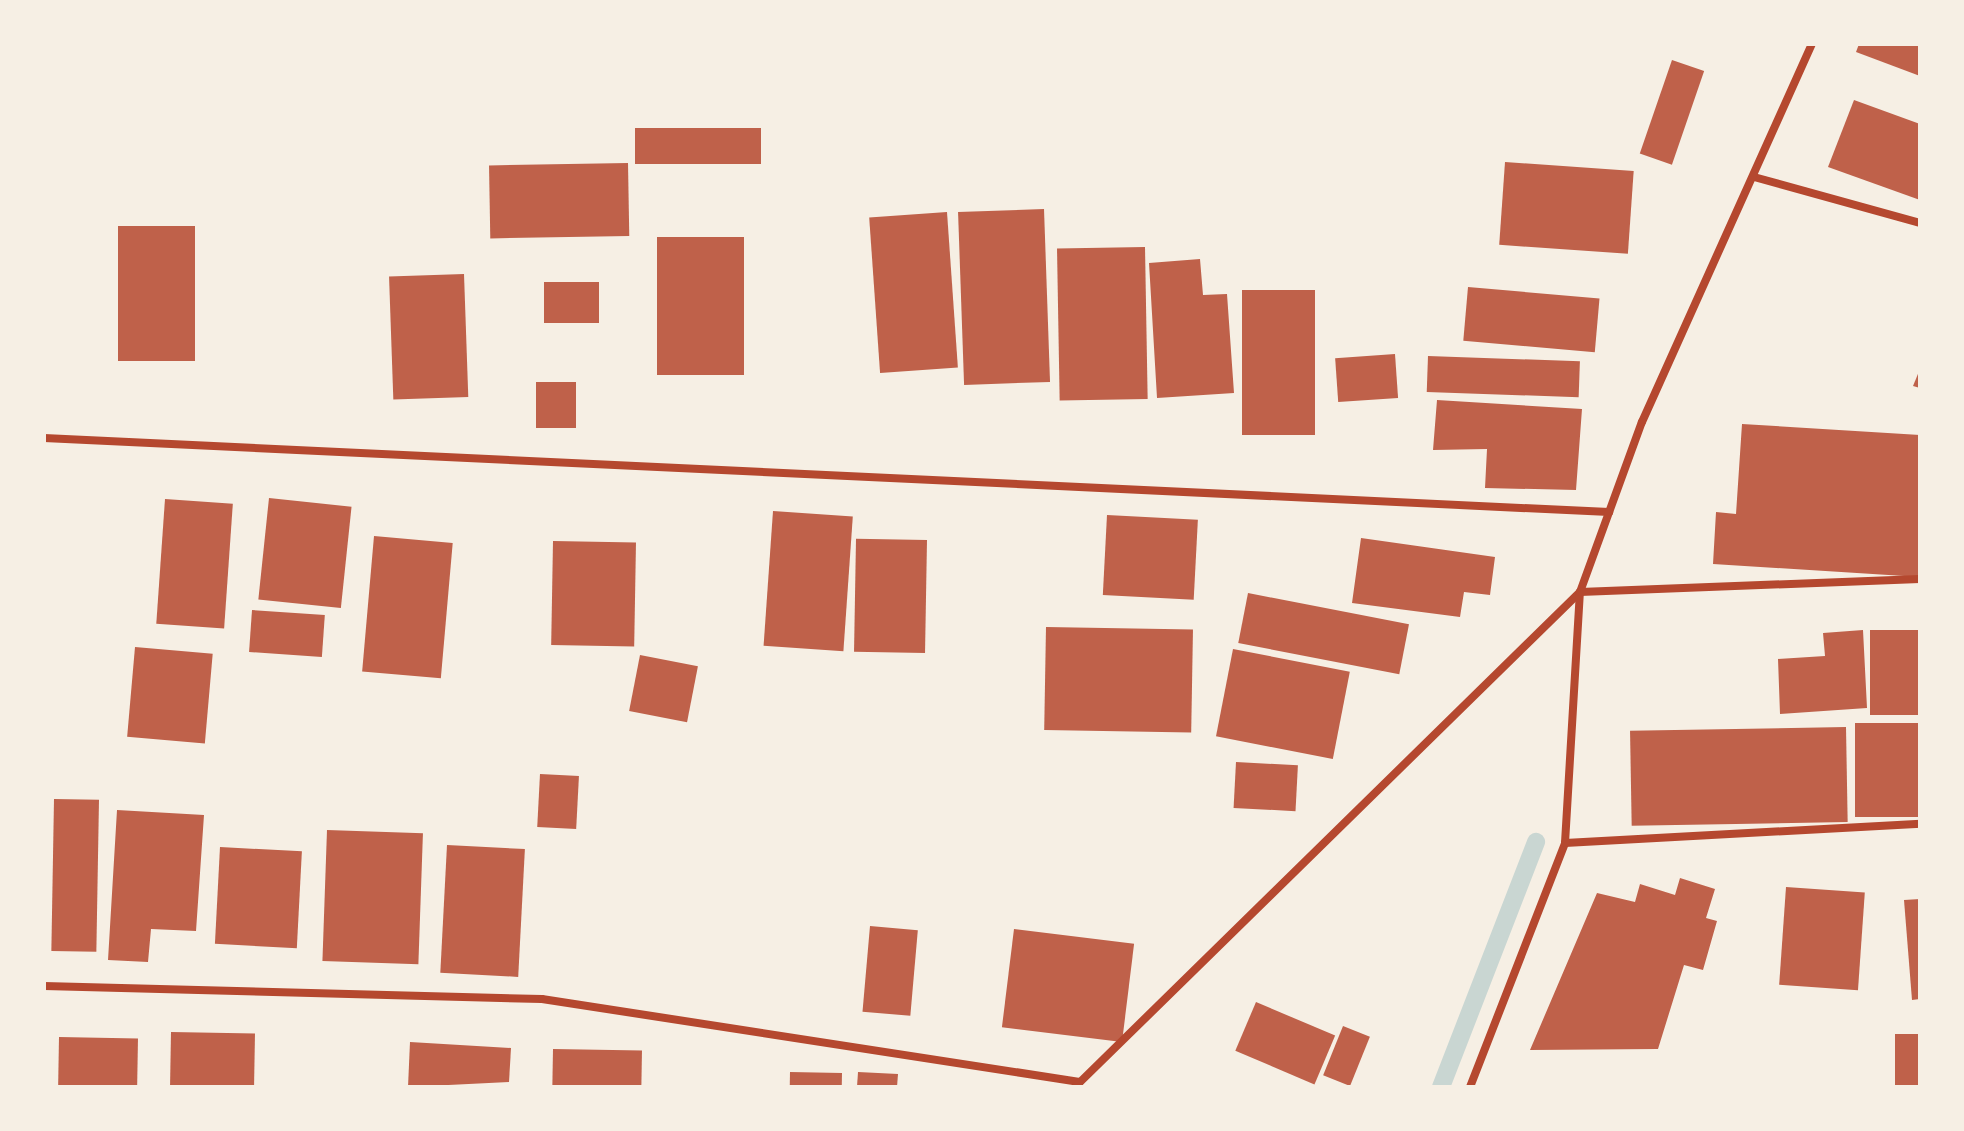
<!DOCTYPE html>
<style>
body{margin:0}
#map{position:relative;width:1964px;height:1131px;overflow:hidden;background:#f6efe4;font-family:"PT Sans Narrow",sans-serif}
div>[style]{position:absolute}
.stream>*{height:18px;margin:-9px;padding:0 9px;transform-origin:9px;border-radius:9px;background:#c9d6d2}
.building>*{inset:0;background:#bf614a;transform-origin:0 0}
.minor>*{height:8px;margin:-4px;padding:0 4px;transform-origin:4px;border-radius:4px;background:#b5482f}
span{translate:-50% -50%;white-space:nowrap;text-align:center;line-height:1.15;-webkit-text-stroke:8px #f6efe4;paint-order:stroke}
.frame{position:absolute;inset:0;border:46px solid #f6efe4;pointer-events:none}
</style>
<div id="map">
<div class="stream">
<div style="left:1441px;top:1087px;width:263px;rotate:-68.8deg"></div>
</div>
<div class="building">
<div style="clip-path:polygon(1859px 44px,1920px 44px,1920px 76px,1856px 52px)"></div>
<div style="left:1672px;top:60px;width:34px;height:99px;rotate:19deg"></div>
<div style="clip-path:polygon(1854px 100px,1920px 124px,1920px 200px,1828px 167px)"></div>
<div style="left:635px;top:128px;width:126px;height:36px"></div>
<div style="left:1505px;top:162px;width:129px;height:83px;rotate:4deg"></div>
<div style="left:628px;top:163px;width:73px;height:139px;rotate:89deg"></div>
<div style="left:1044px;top:209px;width:173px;height:86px;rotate:88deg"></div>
<div style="left:947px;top:212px;width:156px;height:78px;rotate:86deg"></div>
<div style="left:118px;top:226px;width:77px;height:135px"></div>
<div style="left:744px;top:237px;width:138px;height:87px;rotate:90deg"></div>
<div style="left:1145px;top:247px;width:152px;height:88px;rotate:89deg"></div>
<div style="clip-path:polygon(1200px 259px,1203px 295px,1227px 294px,1234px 393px,1157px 398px,1149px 263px)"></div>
<div style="left:464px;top:274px;width:123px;height:75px;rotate:88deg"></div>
<div style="left:599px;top:282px;width:41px;height:55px;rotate:90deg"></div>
<div style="left:1468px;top:287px;width:132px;height:54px;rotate:5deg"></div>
<div style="left:1315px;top:290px;width:145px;height:73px;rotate:90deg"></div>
<div style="left:1395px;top:354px;width:44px;height:60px;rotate:86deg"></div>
<div style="left:1428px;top:356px;width:152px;height:36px;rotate:2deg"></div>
<div style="clip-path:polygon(1920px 369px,1920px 388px,1913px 386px)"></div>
<div style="left:536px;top:382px;width:40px;height:46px"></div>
<div style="clip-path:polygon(1437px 400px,1582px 409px,1576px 490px,1485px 488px,1487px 449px,1433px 450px)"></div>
<div style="clip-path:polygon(1742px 424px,1920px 435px,1920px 577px,1713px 564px,1716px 512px,1736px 514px)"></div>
<div style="left:269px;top:498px;width:83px;height:102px;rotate:6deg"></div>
<div style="left:165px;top:499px;width:68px;height:125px;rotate:4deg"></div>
<div style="left:773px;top:511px;width:80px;height:135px;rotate:4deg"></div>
<div style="left:1107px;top:515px;width:91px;height:80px;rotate:3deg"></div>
<div style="left:374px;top:536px;width:79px;height:136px;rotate:5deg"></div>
<div style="clip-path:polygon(1361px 538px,1495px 557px,1490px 595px,1464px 592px,1460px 617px,1352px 603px)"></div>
<div style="left:927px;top:540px;width:113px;height:71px;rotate:91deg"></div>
<div style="left:553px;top:541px;width:83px;height:104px;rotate:1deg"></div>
<div style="left:1248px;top:593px;width:164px;height:51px;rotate:11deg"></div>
<div style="left:252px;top:610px;width:73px;height:42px;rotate:4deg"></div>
<div style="left:1046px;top:627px;width:147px;height:103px;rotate:1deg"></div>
<div style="clip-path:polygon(1863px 630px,1867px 708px,1780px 714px,1778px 659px,1825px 656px,1823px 633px)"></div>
<div style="left:1920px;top:630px;width:85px;height:50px;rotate:90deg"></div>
<div style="left:135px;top:647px;width:78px;height:90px;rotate:5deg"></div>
<div style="left:1233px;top:649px;width:119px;height:89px;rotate:11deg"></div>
<div style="left:640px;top:655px;width:59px;height:57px;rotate:11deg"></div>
<div style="left:1920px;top:723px;width:94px;height:65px;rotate:90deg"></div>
<div style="left:1846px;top:727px;width:95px;height:216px;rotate:89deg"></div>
<div style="left:1236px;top:762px;width:62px;height:46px;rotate:3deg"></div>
<div style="left:540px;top:774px;width:39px;height:53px;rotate:3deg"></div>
<div style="left:54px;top:799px;width:45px;height:152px;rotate:1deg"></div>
<div style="clip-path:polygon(117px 810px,204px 815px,196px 931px,151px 929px,148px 962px,108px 960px)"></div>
<div style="left:327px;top:830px;width:96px;height:131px;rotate:2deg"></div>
<div style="left:447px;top:845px;width:78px;height:128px;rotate:3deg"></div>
<div style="left:220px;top:847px;width:82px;height:97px;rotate:3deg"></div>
<div style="clip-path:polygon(1680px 878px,1715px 889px,1706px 918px,1717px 921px,1703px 970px,1684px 965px,1658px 1049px,1530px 1050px,1597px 893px,1635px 902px,1640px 884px,1675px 895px)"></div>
<div style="left:1786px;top:887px;width:79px;height:98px;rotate:4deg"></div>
<div style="clip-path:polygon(1920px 899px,1920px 999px,1912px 1000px,1904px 900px)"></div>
<div style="left:870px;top:926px;width:48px;height:86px;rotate:5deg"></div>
<div style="left:1014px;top:929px;width:121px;height:99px;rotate:7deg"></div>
<div style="left:1256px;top:1002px;width:86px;height:53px;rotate:23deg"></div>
<div style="left:1343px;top:1026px;width:29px;height:53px;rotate:22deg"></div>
<div style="left:171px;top:1032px;width:84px;height:55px;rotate:1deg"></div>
<div style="left:1920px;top:1034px;width:53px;height:25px;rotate:90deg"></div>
<div style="left:59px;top:1037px;width:79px;height:50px;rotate:1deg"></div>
<div style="clip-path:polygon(410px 1042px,511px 1048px,509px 1082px,408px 1087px)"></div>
<div style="left:553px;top:1049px;width:89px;height:38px;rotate:1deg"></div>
<div style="left:790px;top:1072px;width:52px;height:15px;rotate:1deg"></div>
<div style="clip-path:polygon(858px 1072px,898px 1074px,897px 1087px,857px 1087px)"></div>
</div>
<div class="minor">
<div style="left:1754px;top:177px;width:172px;rotate:15.5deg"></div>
<div style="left:44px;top:438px;width:1567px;rotate:2.71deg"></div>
<div style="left:1565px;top:843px;width:356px;rotate:-3.1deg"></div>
<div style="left:44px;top:986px;width:498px;rotate:1.5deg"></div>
<div style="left:542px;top:999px;width:544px;rotate:8.77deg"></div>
<div style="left:1075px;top:1087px;width:707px;rotate:-44.43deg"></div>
<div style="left:1580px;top:592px;width:181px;rotate:-70deg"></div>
<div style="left:1642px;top:422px;width:414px;rotate:-65.8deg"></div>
<div style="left:1470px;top:1087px;width:262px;rotate:-68.7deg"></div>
<div style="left:1565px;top:843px;width:251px;rotate:-86.6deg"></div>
<div style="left:1580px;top:592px;width:340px;rotate:-2.2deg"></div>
</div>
<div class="frame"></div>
</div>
